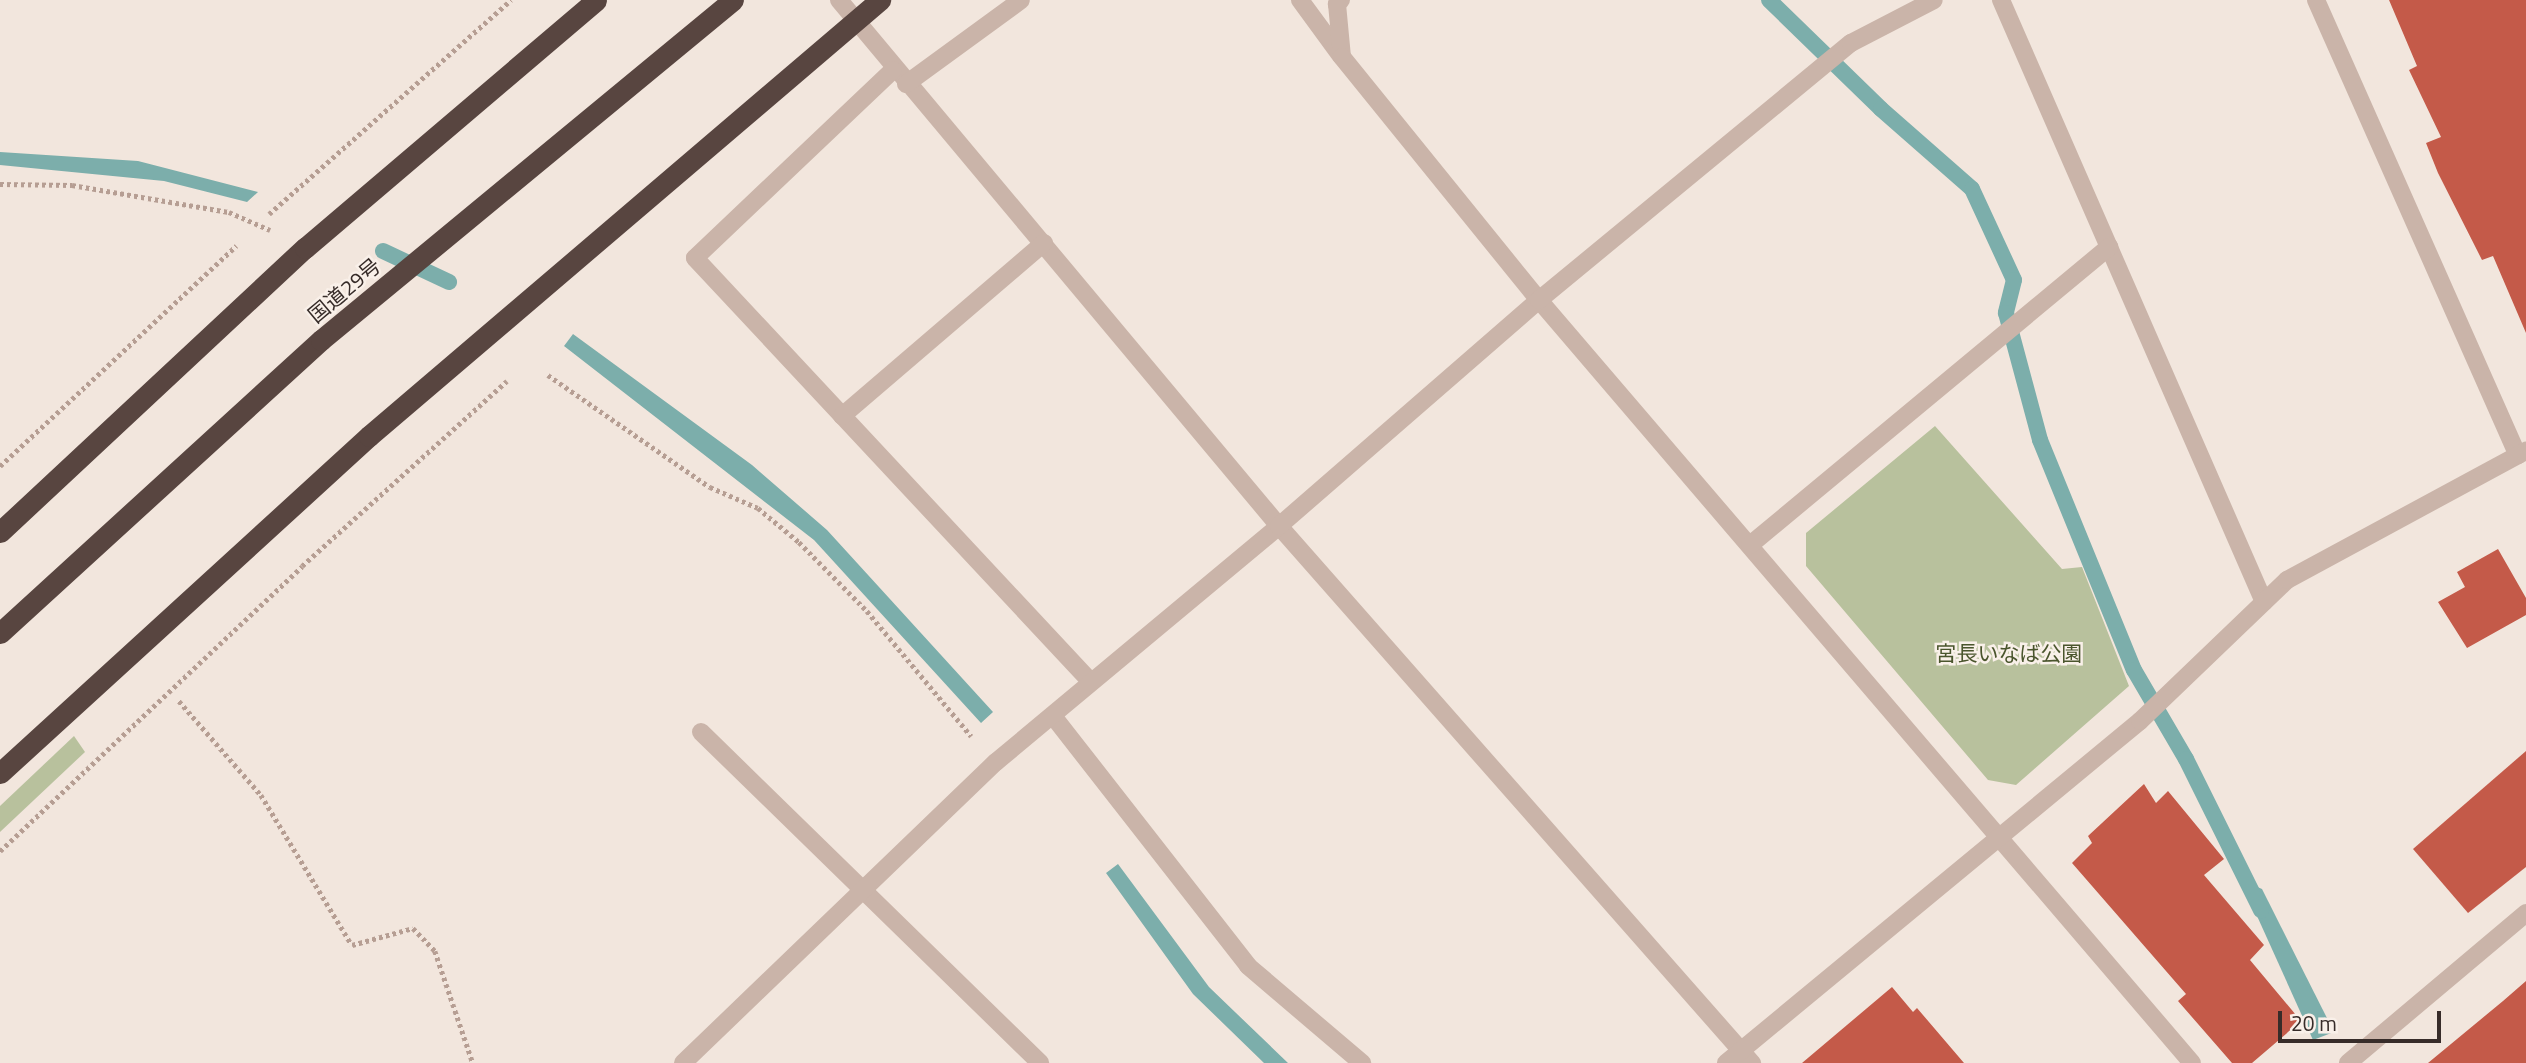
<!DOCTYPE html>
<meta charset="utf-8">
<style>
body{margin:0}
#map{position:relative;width:2526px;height:1063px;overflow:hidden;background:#f2e6dd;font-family:"Titillium Web","Noto Sans JP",sans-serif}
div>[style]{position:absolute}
.green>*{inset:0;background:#b8c19d}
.water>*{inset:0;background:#7caeab}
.stream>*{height:16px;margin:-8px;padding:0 8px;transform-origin:8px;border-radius:8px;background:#7caeab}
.building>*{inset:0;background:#c45a49}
.path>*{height:4.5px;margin-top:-2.25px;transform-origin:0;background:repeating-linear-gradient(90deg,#b69e93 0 3.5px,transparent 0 7px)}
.minor>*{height:18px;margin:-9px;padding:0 9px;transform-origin:9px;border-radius:9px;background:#cab4a9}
.highway>*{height:21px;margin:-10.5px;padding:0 10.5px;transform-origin:10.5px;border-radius:10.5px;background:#584540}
span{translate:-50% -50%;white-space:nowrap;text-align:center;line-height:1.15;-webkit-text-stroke:5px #f9f0e9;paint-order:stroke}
.street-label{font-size:21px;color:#372c29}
.park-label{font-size:21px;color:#4a552d}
.scale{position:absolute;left:2278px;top:1011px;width:163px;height:32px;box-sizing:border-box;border:4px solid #372c29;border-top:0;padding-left:9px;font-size:21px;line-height:24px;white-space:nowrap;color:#372c29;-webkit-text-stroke:5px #f9f0e9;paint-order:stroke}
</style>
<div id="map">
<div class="green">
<div style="clip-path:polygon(1935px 426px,2062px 569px,2082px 567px,2129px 686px,2016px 785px,1988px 780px,1806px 566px,1806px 533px)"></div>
<div style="clip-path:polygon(74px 736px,85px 752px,0 832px,0 806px)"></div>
</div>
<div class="water">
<div style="clip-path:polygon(0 152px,138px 161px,258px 192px,247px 202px,164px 181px,0 165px)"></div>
<div style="clip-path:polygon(573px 334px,752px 465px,827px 530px,993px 712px,981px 723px,814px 540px,564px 346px)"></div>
<div style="clip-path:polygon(1118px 864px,1209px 987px,1288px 1063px,1264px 1063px,1193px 994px,1106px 873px)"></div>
<div style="clip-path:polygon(2255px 886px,2262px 889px,2334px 1032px,2313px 1040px,2248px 896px)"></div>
</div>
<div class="stream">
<div style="left:1769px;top:0;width:156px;rotate:44.2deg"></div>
<div style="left:1881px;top:109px;width:121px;rotate:41.3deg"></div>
<div style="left:1972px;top:189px;width:100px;rotate:65.2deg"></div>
<div style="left:2014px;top:280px;width:34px;rotate:104deg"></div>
<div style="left:2006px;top:313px;width:131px;rotate:75deg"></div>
<div style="left:2040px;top:440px;width:248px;rotate:67.8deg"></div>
<div style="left:2134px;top:670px;width:103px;rotate:59.7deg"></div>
<div style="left:2186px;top:759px;width:169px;rotate:63.6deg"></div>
<div style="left:383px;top:251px;width:73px;rotate:25.2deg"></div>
</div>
<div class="building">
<div style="clip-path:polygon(2389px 0,2526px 0,2526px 333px,2493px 256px,2482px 260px,2438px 173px,2426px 143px,2441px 137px,2409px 70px,2417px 66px)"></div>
<div style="clip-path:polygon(2498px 549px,2526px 598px,2526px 615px,2467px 648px,2438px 602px,2465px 587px,2457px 572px)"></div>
<div style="clip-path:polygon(2526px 751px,2526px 867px,2468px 913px,2413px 849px)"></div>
<div style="clip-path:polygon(2144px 784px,2156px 803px,2168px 791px,2224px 859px,2204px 875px,2264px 945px,2250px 960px,2301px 1021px,2252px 1063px,2232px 1063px,2178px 1001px,2186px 994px,2072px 863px,2092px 843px,2088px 836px)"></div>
<div style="clip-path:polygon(2526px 981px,2526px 1063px,2428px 1063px,2503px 1001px)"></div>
<div style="clip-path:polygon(1892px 987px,1913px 1012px,1917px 1008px,1964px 1063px,1802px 1063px)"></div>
</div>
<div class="path">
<div style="left:0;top:184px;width:72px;rotate:0.8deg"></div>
<div style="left:72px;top:185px;width:159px;rotate:9.8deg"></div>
<div style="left:229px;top:212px;width:45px;rotate:23.7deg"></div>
<div style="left:269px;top:214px;width:323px;rotate:-41.5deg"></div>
<div style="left:548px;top:375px;width:197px;rotate:34.7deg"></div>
<div style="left:710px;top:487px;width:52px;rotate:23.6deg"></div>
<div style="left:758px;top:508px;width:53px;rotate:39.7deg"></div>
<div style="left:799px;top:542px;width:97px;rotate:45.4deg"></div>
<div style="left:867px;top:611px;width:163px;rotate:50.2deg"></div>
<div style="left:0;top:466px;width:323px;rotate:-43deg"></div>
<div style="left:179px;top:701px;width:125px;rotate:48.9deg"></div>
<div style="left:261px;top:795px;width:175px;rotate:58.8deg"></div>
<div style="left:352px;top:945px;width:63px;rotate:-15.6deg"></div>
<div style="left:413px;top:928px;width:32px;rotate:46deg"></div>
<div style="left:435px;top:951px;width:118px;rotate:71.3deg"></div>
<div style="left:0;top:851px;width:415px;rotate:-43.3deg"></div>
<div style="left:302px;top:566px;width:276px;rotate:-42.1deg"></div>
</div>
<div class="minor">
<div style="left:839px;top:0;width:686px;rotate:50.09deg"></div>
<div style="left:1279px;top:526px;width:716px;rotate:48.63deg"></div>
<div style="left:1300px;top:0;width:69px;rotate:53.8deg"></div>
<div style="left:1341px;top:0;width:6px;rotate:135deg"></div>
<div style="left:1337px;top:4px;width:53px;rotate:84.6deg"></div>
<div style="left:1342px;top:57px;width:313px;rotate:51deg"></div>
<div style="left:1539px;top:300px;width:1004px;rotate:49.44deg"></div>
<div style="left:2001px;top:0;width:657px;rotate:66.4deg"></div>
<div style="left:2316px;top:0;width:498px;rotate:66.1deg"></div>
<div style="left:893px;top:70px;width:273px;rotate:136.5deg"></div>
<div style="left:695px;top:258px;width:580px;rotate:46.96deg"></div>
<div style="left:906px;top:84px;width:142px;rotate:-36.1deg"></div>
<div style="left:842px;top:416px;width:266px;rotate:-40.6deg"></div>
<div style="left:1750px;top:545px;width:467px;rotate:-39.7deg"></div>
<div style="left:1053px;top:716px;width:317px;rotate:52deg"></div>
<div style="left:1248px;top:966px;width:150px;rotate:40.4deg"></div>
<div style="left:701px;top:732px;width:474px;rotate:44.3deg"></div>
<div style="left:683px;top:1063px;width:434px;rotate:-43.9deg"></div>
<div style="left:996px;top:762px;width:368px;rotate:-39.8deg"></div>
<div style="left:1279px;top:526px;width:344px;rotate:-41deg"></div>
<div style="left:1539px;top:300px;width:404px;rotate:-39.5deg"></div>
<div style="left:1851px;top:43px;width:93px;rotate:-27.4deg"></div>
<div style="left:1726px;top:1063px;width:537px;rotate:-39.56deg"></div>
<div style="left:2140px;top:721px;width:204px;rotate:-43.8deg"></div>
<div style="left:2287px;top:580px;width:272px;rotate:-28.4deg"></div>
<div style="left:2348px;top:1063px;width:233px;rotate:-40.1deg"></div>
</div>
<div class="highway">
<div style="left:0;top:532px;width:417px;rotate:-43deg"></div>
<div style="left:305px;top:248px;width:382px;rotate:-40.4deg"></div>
<div style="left:0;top:633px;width:435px;rotate:-42.4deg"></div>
<div style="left:321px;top:340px;width:534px;rotate:-39.53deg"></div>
<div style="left:0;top:773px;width:500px;rotate:-42.4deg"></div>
<div style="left:369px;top:436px;width:672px;rotate:-40.47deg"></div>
</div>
<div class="street-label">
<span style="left:344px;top:290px;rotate:-40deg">国道29号</span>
</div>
<div class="park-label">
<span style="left:2009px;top:653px">宮長いなば公園</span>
</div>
<div class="scale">20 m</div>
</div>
